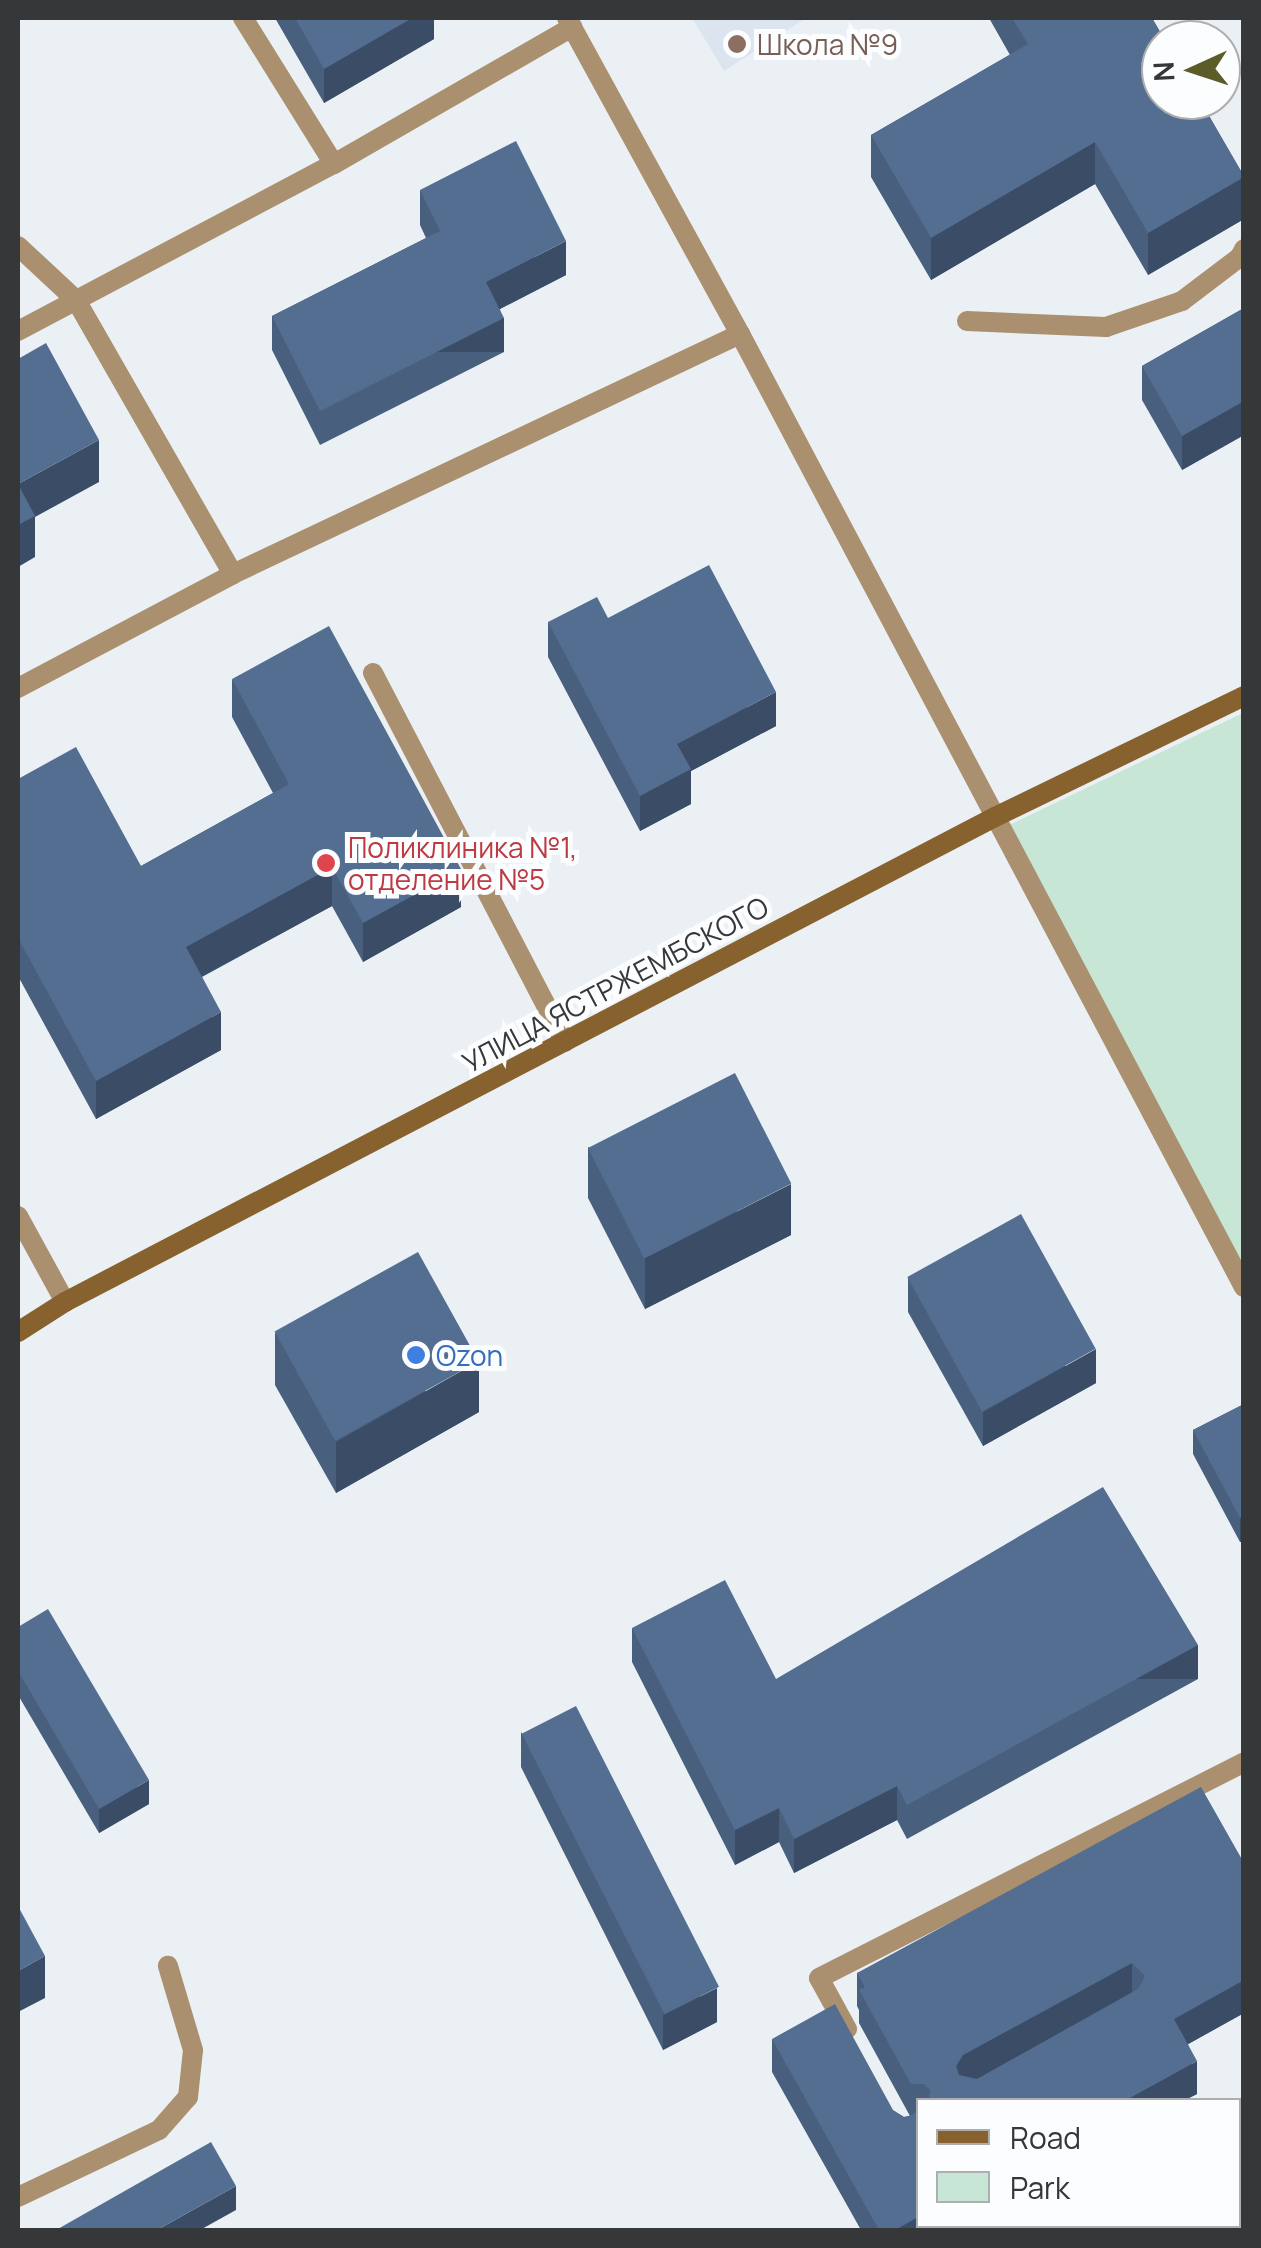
<!DOCTYPE html>
<meta charset="utf-8">
<style>
body{margin:0}
#map{position:relative;width:1261px;height:2248px;overflow:hidden;background:#ebf0f5;font-family:Manrope,sans-serif}
div>[style]{position:absolute}
.built>*{inset:0;background:#dbe4ef}
.green>*{inset:0;background:#c7e6d6}
.lane>*{height:20px;margin:-10px;padding:0 10px;transform-origin:10px;border-radius:10px;background:#aa906f}
.secondary>*{height:20px;margin:-10px;padding:0 10px;transform-origin:10px;border-radius:10px;background:#87622e}
.wall>*{inset:0;background:#485f7d}
.shaded-wall>*{inset:0;background:#3b4d66;transform-origin:0 0}
.building>*{inset:0;background:#546e91;transform-origin:0 0}
.dots>*{width:28px;height:28px;translate:-50% -50%;box-sizing:border-box;border:5px solid #fbfdff;border-radius:50%}
span{translate:-50% -50%;white-space:nowrap;text-align:center;line-height:1.15;-webkit-text-stroke:10px #fbfdff;paint-order:stroke}
.education-label{font-size:28px;color:#785e54}
.left{translate:0 -50%;text-align:left}
.health-label{font-size:28px;color:#be3a42}
.street-label{font-size:28px;color:#353739}
.shop-label{font-size:28px;color:#366cbe}
.frame{position:absolute;inset:0;border:20px solid #353739;pointer-events:none}
.legend{position:absolute;left:916px;top:2098px;width:325px;height:130px;box-sizing:border-box;background:#fbfdff;border:2px solid #acaeb0;margin:0;padding:12px 18px;list-style:none;font-size:30px;color:#353739}
.legend li{display:flex;align-items:center;gap:20px;height:50px}
.legend b{width:50px;border:2px solid #acaeb0}
.north{position:absolute;left:1141px;top:20px;width:100px;height:100px;box-sizing:border-box;background:#fbfdff;border:2px solid #acaeb0;border-radius:50%;rotate:267deg;font-size:28px;font-weight:700;line-height:40px;text-align:center;color:#353739}
.north::after{content:'';display:block;margin:auto;width:35px;height:45px;background:#5c5c29;clip-path:polygon(50% 0,100% 100%,50% 72%,0 100%)}
</style>
<div id="map">
<div class="built">
<div style="clip-path:polygon(692px 18px,806px 18px,724px 71px)"></div>
</div>
<div class="green">
<div style="clip-path:polygon(1243px 713px,1243px 1268px,1009px 825px)"></div>
</div>
<div class="lane">
<div style="left:243px;top:18px;width:172px;rotate:58.1deg"></div>
<div style="left:567px;top:18px;width:360px;rotate:61.3deg"></div>
<div style="left:740px;top:334px;width:1078px;rotate:62.13deg"></div>
<div style="left:18px;top:246px;width:79px;rotate:43deg"></div>
<div style="left:76px;top:300px;width:316px;rotate:60.2deg"></div>
<div style="left:233px;top:574px;width:561px;rotate:-25.33deg"></div>
<div style="left:967px;top:321px;width:139px;rotate:2.5deg"></div>
<div style="left:1106px;top:327px;width:80px;rotate:-18.9deg"></div>
<div style="left:1182px;top:301px;width:73px;rotate:-37.2deg"></div>
<div style="left:1240px;top:257px;width:9px;rotate:-63deg"></div>
<div style="left:18px;top:331px;width:357px;rotate:-27.9deg"></div>
<div style="left:334px;top:164px;width:275px;rotate:-29.9deg"></div>
<div style="left:373px;top:673px;width:416px;rotate:62.5deg"></div>
<div style="left:18px;top:688px;width:243px;rotate:-27.9deg"></div>
<div style="left:18px;top:1216px;width:98px;rotate:61.3deg"></div>
<div style="left:847px;top:2029px;width:58px;rotate:-118.8deg"></div>
<div style="left:819px;top:1978px;width:477px;rotate:-26.9deg"></div>
<div style="left:18px;top:2197px;width:156px;rotate:-25.4deg"></div>
<div style="left:159px;top:2130px;width:44px;rotate:-48.7deg"></div>
<div style="left:188px;top:2097px;width:47px;rotate:-83.9deg"></div>
<div style="left:193px;top:2050px;width:88px;rotate:-106.6deg"></div>
<div style="left:1238px;top:2215px;width:8px;rotate:-45deg"></div>
</div>
<div class="secondary">
<div style="left:18px;top:1332px;width:56px;rotate:-32.6deg"></div>
<div style="left:65px;top:1302px;width:1049px;rotate:-27.54deg"></div>
<div style="left:995px;top:817px;width:277px;rotate:-25.9deg"></div>
</div>
<div class="wall">
<div style="clip-path:polygon(275px 18px,434px 18px,434px 39px,324px 103px)"></div>
<div style="clip-path:polygon(989px 18px,1152px 18px,1244px 176px,1244px 219px,1148px 275px,1095px 184px,931px 280px,871px 177px,871px 135px,1010px 55px)"></div>
<div style="clip-path:polygon(420px 190px,566px 275px,500px 309px,504px 352px,320px 445px,272px 350px,272px 316px,426px 238px,420px 225px)"></div>
<div style="clip-path:polygon(1244px 308px,1244px 435px,1182px 470px,1142px 400px,1142px 366px)"></div>
<div style="clip-path:polygon(608px 618px,776px 726px,691px 771px,691px 804px,640px 831px,548px 657px,548px 622px)"></div>
<div style="clip-path:polygon(232px 679px,461px 907px,363px 962px,332px 906px,202px 977px,221px 1050px,96px 1119px,18px 976px,18px 779px,141px 866px,273px 793px,232px 717px)"></div>
<div style="clip-path:polygon(588px 1147px,791px 1235px,645px 1309px,588px 1198px)"></div>
<div style="clip-path:polygon(908px 1278px,1096px 1383px,983px 1446px,908px 1312px)"></div>
<div style="clip-path:polygon(275px 1333px,479px 1412px,336px 1493px,275px 1385px)"></div>
<div style="clip-path:polygon(1244px 1404px,1244px 1540px,1240px 1542px,1193px 1454px,1193px 1430px)"></div>
<div style="clip-path:polygon(18px 1627px,149px 1804px,99px 1833px,18px 1695px)"></div>
<div style="clip-path:polygon(632px 1628px,776px 1679px,1198px 1679px,907px 1839px,897px 1820px,794px 1873px,779px 1842px,735px 1865px,632px 1662px)"></div>
<div style="clip-path:polygon(521px 1732px,717px 2022px,663px 2050px,521px 1767px)"></div>
<div style="clip-path:polygon(1244px 1863px,1244px 2013px,1188px 2044px,1197px 2094px,1185px 2100px,918px 2100px,918px 2226px,953px 2230px,861px 2230px,772px 2072px,772px 2039px,904px 2117px,910px 2116px,859px 2023px,859px 2010px,857px 2006px,857px 1973px)"></div>
</div>
<div class="shaded-wall">
<div style="clip-path:polygon(412px 18px,434px 18px,434px 39px,324px 103px,324px 69px)"></div>
<div style="clip-path:polygon(1095px 142px,1095px 184px,931px 280px,931px 238px)"></div>
<div style="clip-path:polygon(1244px 177px,1244px 219px,1148px 275px,1148px 233px)"></div>
<div style="clip-path:polygon(566px 241px,566px 275px,486px 316px,486px 282px)"></div>
<div style="left:504px;top:318px;width:34px;height:206px;rotate:90deg"></div>
<div style="clip-path:polygon(1244px 401px,1244px 435px,1182px 470px,1182px 436px)"></div>
<div style="clip-path:polygon(99px 440px,99px 482px,35px 517px,35px 557px,18px 567px,18px 484px)"></div>
<div style="clip-path:polygon(776px 692px,776px 726px,691px 771px,691px 804px,640px 831px,640px 796px,677px 744px)"></div>
<div style="clip-path:polygon(332px 867px,332px 906px,186px 985px,186px 947px)"></div>
<div style="clip-path:polygon(461px 869px,461px 907px,363px 962px,363px 923px)"></div>
<div style="clip-path:polygon(221px 1012px,221px 1050px,96px 1119px,96px 1081px)"></div>
<div style="clip-path:polygon(791px 1184px,791px 1235px,645px 1309px,645px 1258px)"></div>
<div style="clip-path:polygon(1096px 1349px,1096px 1383px,983px 1446px,983px 1412px)"></div>
<div style="clip-path:polygon(479px 1361px,479px 1412px,336px 1493px,336px 1442px)"></div>
<div style="clip-path:polygon(1244px 1516px,1244px 1540px,1240px 1542px,1240px 1518px)"></div>
<div style="left:1198px;top:1645px;width:34px;height:332px;rotate:90deg"></div>
<div style="clip-path:polygon(149px 1780px,149px 1804px,99px 1833px,99px 1809px)"></div>
<div style="clip-path:polygon(897px 1786px,897px 1820px,794px 1873px,794px 1839px)"></div>
<div style="clip-path:polygon(779px 1808px,779px 1842px,735px 1865px,735px 1830px)"></div>
<div style="clip-path:polygon(45px 1956px,45px 1998px,18px 2012px,18px 1971px)"></div>
<div style="clip-path:polygon(1132px 1963px,1132px 1996px,963px 2088px,956px 2066px,963px 2055px)"></div>
<div style="clip-path:polygon(1244px 1980px,1244px 2013px,1174px 2052px,1174px 2019px)"></div>
<div style="clip-path:polygon(717px 1988px,717px 2022px,663px 2050px,663px 2015px)"></div>
<div style="clip-path:polygon(1197px 2061px,1197px 2094px,1185px 2100px,1126px 2100px)"></div>
<div style="clip-path:polygon(236px 2186px,236px 2210px,200px 2230px,157px 2230px)"></div>
<div style="clip-path:polygon(918px 2217px,918px 2226px,962px 2226px,953px 2230px,895px 2230px)"></div>
</div>
<div class="building">
<div style="clip-path:polygon(295px 18px,412px 18px,324px 69px)"></div>
<div style="clip-path:polygon(1012px 18px,1152px 18px,1165px 40px,1161px 40px,1161px 100px,1200px 100px,1244px 177px,1148px 233px,1095px 142px,931px 238px,871px 135px,1028px 44px)"></div>
<div style="clip-path:polygon(516px 141px,566px 241px,486px 282px,504px 318px,320px 411px,272px 316px,440px 231px,420px 190px)"></div>
<div style="clip-path:polygon(1244px 308px,1244px 401px,1182px 436px,1142px 366px)"></div>
<div style="clip-path:polygon(46px 343px,99px 440px,18px 484px,35px 516px,18px 525px,18px 359px)"></div>
<div style="clip-path:polygon(709px 565px,776px 692px,677px 744px,691px 769px,640px 796px,548px 622px,597px 597px,608px 618px)"></div>
<div style="clip-path:polygon(329px 626px,461px 869px,363px 923px,332px 867px,186px 947px,221px 1012px,96px 1081px,18px 938px,18px 779px,76px 747px,141px 866px,289px 784px,232px 679px)"></div>
<div style="left:735px;top:1073px;width:124px;height:165px;rotate:63deg"></div>
<div style="left:1021px;top:1214px;width:154px;height:130px;rotate:61deg"></div>
<div style="left:418px;top:1252px;width:125px;height:164px;rotate:61deg"></div>
<div style="clip-path:polygon(1244px 1404px,1244px 1516px,1240px 1518px,1193px 1430px)"></div>
<div style="clip-path:polygon(1103px 1487px,1198px 1645px,907px 1805px,897px 1786px,794px 1839px,779px 1808px,735px 1830px,632px 1628px,725px 1580px,776px 1679px)"></div>
<div style="clip-path:polygon(48px 1609px,149px 1780px,99px 1809px,18px 1671px,18px 1627px)"></div>
<div style="left:576px;top:1706px;width:315px;height:61px;rotate:63deg"></div>
<div style="clip-path:polygon(evenodd,1201px 1787px,1244px 1863px,1244px 1980px,1174px 2019px,1197px 2061px,1126px 2100px,929px 2100px,930px 2090px,924px 2084px,911px 2084px,859px 1990px,865px 1987px,857px 1973px,1201px 1787px,1132px 1963px,1145px 1976px,1138px 1989px,977px 2079px,959px 2075px,956px 2066px,963px 2055px,1132px 1963px)"></div>
<div style="clip-path:polygon(18px 1906px,45px 1956px,18px 1971px)"></div>
<div style="clip-path:polygon(835px 2004px,893px 2110px,904px 2117px,912px 2115px,918px 2111px,918px 2217px,895px 2230px,879px 2230px,772px 2039px)"></div>
<div style="clip-path:polygon(211px 2142px,236px 2186px,157px 2230px,56px 2230px)"></div>
</div>
<div class="dots">
<div style="left:737px;top:44px;background:#8d6e63"></div>
<div style="left:326px;top:863px;background:#e0444e"></div>
<div style="left:416px;top:1355px;background:#3f7fe0"></div>
</div>
<div class="education-label">
<span class="left" style="left:757px;top:44px">Школа №9</span>
</div>
<div class="health-label">
<span class="left" style="left:348px;top:863px">Поликлиника №1,<br>отделение №5</span>
</div>
<div class="street-label">
<span style="left:615px;top:984px;rotate:-28deg">УЛИЦА ЯСТРЖЕМБСКОГО</span>
</div>
<div class="shop-label">
<span class="left" style="left:436px;top:1355px">Ozon</span>
</div>
<div class="frame"></div>
<ul class="legend">
<li><b style="height:12px;background:#87622e"></b>Road</li>
<li><b style="height:28px;background:#c7e6d6"></b>Park</li>
</ul>
<div class="north">N</div>
</div>
